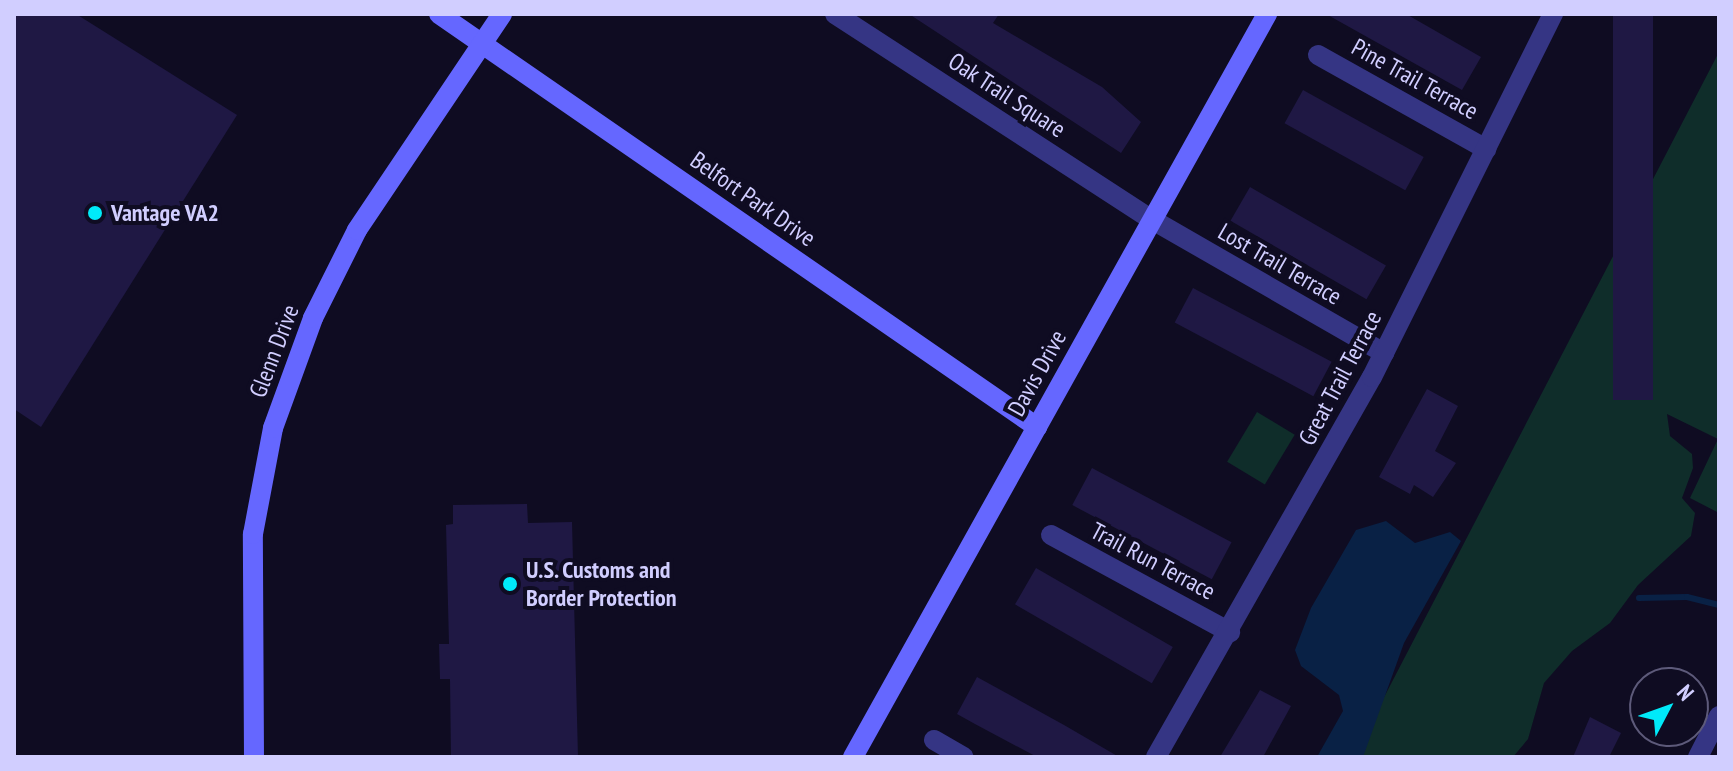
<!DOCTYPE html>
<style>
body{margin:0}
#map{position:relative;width:1733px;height:771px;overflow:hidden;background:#0f0c22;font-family:"PT Sans Narrow",sans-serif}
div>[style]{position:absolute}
.green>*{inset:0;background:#0f2d2a;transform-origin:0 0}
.water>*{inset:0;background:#092145}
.stream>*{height:6px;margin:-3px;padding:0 3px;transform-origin:3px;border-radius:3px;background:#092145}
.building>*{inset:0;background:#1f1844;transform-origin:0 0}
.street>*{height:20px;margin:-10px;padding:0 10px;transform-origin:10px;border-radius:10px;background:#353584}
.secondary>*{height:20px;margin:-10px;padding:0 10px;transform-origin:10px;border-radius:10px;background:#6567ff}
.dots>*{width:22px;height:22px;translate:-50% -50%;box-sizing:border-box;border:4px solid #0f0c22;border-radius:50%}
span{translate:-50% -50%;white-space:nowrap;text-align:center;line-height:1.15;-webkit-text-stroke:8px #0f0c22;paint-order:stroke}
.street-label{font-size:24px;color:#d1ceff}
.poi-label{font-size:24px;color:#d1ceff;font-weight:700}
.left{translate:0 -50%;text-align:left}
.frame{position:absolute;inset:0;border:16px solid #d1ceff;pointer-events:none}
.north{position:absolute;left:1629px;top:667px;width:80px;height:80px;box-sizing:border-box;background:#0f0c22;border:2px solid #5d5a7a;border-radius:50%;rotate:49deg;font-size:22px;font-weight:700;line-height:32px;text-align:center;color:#d1ceff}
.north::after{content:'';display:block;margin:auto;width:28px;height:36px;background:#00eaf9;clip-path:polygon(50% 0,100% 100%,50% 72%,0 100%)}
</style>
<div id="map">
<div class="green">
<div style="clip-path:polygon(1719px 52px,1719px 513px,1690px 498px,1718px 439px,1667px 414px,1670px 436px,1692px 454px,1693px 468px,1682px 498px,1695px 513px,1691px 536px,1638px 585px,1610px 623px,1572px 651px,1544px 683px,1528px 739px,1513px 757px,1353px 757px)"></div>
<div style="left:1257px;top:412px;width:44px;height:58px;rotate:31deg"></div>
</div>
<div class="water">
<div style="clip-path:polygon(1386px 521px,1415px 543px,1450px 532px,1461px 541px,1404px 643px,1363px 757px,1317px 757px,1343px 711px,1339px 695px,1301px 666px,1295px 650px,1311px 608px,1356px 530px)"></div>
</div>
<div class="stream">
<div style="left:1639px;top:598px;width:48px;rotate:-1.2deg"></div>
<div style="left:1687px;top:597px;width:33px;rotate:14deg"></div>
</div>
<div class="building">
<div style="clip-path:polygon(14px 14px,76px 14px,237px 115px,41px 427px,14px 409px)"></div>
<div style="clip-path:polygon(909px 14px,999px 14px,993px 23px,1102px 87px,1141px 122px,1121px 153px)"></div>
<div style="clip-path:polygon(1326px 14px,1406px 14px,1481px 57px,1462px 90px)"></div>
<div style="left:1613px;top:14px;width:40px;height:386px"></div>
<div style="left:1303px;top:90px;width:138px;height:38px;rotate:29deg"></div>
<div style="left:1250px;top:187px;width:157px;height:39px;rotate:30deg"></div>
<div style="left:1193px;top:288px;width:157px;height:39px;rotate:28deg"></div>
<div style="clip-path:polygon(1427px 389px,1458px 406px,1435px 451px,1456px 463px,1433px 497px,1414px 485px,1410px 494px,1379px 477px)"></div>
<div style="left:1092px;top:468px;width:158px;height:42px;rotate:28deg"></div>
<div style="clip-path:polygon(527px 504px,528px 523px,572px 522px,578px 757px,451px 757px,450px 679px,440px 679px,439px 644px,449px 644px,446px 525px,453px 524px,453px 505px)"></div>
<div style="left:1036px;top:568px;width:158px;height:42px;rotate:30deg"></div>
<div style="clip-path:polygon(977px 677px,1064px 725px,1119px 757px,1037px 757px,975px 724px,957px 714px)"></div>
<div style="clip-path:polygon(1260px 690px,1291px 706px,1263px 757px,1220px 757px)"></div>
<div style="clip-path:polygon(1590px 717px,1621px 733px,1609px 757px,1573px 757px)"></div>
</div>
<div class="street">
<div style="left:835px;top:14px;width:377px;rotate:33deg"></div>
<div style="left:1151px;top:219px;width:269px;rotate:29.9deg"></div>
<div style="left:1318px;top:55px;width:193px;rotate:29.2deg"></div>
<div style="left:1051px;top:535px;width:204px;rotate:28.5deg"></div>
<div style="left:934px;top:740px;width:34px;rotate:30deg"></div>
<div style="left:1156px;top:757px;width:437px;rotate:-60.4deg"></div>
<div style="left:1372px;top:377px;width:406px;rotate:-63.5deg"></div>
<div style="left:1698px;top:757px;width:46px;rotate:-62.9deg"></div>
</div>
<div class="secondary">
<div style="left:439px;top:14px;width:727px;rotate:34.63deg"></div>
<div style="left:254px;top:757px;width:223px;rotate:-90.3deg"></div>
<div style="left:253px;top:534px;width:108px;rotate:-79.3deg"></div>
<div style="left:273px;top:428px;width:117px;rotate:-70deg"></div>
<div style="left:313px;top:318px;width:98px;rotate:-63.4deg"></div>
<div style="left:357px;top:230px;width:260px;rotate:-56.1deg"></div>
<div style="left:853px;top:757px;width:851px;rotate:-60.87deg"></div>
</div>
<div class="dots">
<div style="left:95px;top:213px;background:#00eaf9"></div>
<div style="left:510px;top:584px;background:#00eaf9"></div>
</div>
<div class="street-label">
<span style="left:1415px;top:79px;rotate:29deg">Pine Trail Terrace</span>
<span style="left:1007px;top:95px;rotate:33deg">Oak Trail Square</span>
<span style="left:753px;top:199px;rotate:35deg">Belfort Park Drive</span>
<span style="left:1280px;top:264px;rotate:30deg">Lost Trail Terrace</span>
<span style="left:274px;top:351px;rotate:-69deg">Glenn Drive</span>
<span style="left:1037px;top:373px;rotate:-61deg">Davis Drive</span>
<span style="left:1340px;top:378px;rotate:-62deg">Great Trail Terrace</span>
<span style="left:1153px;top:561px;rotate:28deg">Trail Run Terrace</span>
</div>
<div class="poi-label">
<span class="left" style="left:111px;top:213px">Vantage VA2</span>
<span class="left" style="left:526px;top:584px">U.S. Customs and<br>Border Protection</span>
</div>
<div class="frame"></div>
<div class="north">N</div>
</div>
